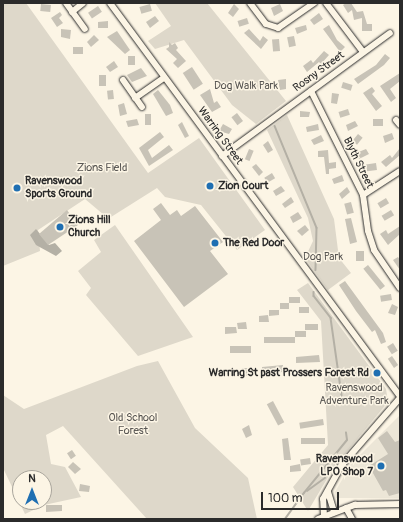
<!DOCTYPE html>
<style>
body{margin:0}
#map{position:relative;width:403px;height:522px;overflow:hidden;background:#fcf5e5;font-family:Pangolin,sans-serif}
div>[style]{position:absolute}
.built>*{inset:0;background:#ece6d7}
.green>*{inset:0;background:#ded8ca}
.water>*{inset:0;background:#b4b0a5}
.stream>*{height:1.5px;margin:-0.75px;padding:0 0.75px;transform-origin:0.75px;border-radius:0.75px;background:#b4b0a5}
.building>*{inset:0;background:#c8c3b7;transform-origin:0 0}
.roads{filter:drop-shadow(0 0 1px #2b2b2b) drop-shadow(0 0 1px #2b2b2b)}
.minor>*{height:6px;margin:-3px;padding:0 3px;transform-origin:3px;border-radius:3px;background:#fcf5e5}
.dots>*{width:11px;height:11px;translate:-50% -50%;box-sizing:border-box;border:2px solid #fcf5e5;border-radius:50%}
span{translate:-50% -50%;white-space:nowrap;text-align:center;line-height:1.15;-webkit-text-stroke:3px #fcf5e5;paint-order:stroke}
.street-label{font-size:11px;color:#2b2b2b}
.park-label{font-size:11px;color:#585653}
.poi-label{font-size:11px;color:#2b2b2b;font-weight:700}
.left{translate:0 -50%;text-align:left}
.right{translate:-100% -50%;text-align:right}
.frame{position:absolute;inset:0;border:4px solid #2b2b2b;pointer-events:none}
.north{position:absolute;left:12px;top:470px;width:40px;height:40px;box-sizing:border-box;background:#fcf5e5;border:1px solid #a8a49b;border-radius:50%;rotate:0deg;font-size:11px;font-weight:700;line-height:16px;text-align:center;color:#2b2b2b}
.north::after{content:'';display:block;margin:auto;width:14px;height:18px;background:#1f6fb2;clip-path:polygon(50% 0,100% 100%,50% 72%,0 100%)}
.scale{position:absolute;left:261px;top:492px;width:78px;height:18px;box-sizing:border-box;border:2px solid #2b2b2b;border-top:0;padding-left:5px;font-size:12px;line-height:14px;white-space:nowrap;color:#2b2b2b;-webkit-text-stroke:3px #fcf5e5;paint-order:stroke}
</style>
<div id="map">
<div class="built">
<div style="clip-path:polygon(400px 415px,400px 498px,336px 498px,335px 492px,351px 464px)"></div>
</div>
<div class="green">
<div style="clip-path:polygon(3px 3px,26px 3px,148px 173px,199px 138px,265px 230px,237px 250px,201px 205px,165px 197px,157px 188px,111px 217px,104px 215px,85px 199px,38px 230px,40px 251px,3px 266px)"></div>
<div style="clip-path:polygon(155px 3px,207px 3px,286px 101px,256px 124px,232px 105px,184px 40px,155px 49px,148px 41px,171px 26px)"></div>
<div style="clip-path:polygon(287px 115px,334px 219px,339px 258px,351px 273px,328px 290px,305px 258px,313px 241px,308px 218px,267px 130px)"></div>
<div style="clip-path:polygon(115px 225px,193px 337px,138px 356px,86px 295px,91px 288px,78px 271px,101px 252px,94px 240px)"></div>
<div style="clip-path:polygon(308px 283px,386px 389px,388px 402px,334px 467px,308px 511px,293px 487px,328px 445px,321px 321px,297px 290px)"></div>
<div style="clip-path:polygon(evenodd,158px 361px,195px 428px,248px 478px,257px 519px,147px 519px,63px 426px,46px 435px,51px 464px,65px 467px,81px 497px,44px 505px,25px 514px,3px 468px,3px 395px,24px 409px,137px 366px,158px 361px,20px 478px,44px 478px,44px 502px,20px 502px,20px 478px)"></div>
</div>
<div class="water">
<div style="clip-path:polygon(36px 229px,49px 245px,55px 243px,62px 251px,56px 256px,36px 245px,30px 235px)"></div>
</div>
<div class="stream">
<div style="left:275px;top:126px;width:110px;rotate:67.6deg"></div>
<div style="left:317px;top:228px;width:42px;rotate:91.4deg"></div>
<div style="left:314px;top:292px;width:4px;rotate:90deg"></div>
<div style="left:314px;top:296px;width:28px;rotate:52deg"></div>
<div style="left:331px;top:318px;width:78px;rotate:81.9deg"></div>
<div style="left:307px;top:491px;width:22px;rotate:-36deg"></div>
<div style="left:304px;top:493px;width:68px;rotate:-50.9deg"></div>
<div style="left:347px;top:440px;width:7px;rotate:-98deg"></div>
<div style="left:285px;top:519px;width:32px;rotate:-54deg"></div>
</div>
<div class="building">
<div style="clip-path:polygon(346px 3px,351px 3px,357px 12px,363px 11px,367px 24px,372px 24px,372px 31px,362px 31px,362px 18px,354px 20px,352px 10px,348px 13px,343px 5px)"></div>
<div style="left:41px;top:4px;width:10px;height:7px;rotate:6deg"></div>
<div style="left:150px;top:4px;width:7px;height:11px;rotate:74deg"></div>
<div style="clip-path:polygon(234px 4px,239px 9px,233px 17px,228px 13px)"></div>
<div style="clip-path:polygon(280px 4px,283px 11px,274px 16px,271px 8px)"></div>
<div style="left:98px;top:6px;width:7px;height:12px;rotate:56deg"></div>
<div style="clip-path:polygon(60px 12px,62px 15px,59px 18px,63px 23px,57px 27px,51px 18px)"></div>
<div style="clip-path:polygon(319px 13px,323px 19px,314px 25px,310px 20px)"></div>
<div style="clip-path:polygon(155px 16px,159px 21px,150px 28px,146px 22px)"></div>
<div style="left:247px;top:18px;width:6px;height:10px;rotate:72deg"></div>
<div style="clip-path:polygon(108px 21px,108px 28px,98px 28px,98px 22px)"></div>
<div style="clip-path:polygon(306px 25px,307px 30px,297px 34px,295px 28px)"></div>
<div style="clip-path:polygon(329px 25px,337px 40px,345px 47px,340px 52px,323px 29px)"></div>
<div style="clip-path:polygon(61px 29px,71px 30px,70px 39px,61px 37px)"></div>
<div style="clip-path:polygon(249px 29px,260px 41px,263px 36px,268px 40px,261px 49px,244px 33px)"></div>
<div style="clip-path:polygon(117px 31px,130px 50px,125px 54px,107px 37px)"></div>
<div style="clip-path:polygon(94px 35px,99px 40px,91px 47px,87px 42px)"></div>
<div style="left:294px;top:36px;width:10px;height:7px;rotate:79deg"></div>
<div style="left:279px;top:39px;width:12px;height:7px;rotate:85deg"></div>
<div style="clip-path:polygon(169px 42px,172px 45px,175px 43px,178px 48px,176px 50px,186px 61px,178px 68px,173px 63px,177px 59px,166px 49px,169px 47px)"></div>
<div style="left:73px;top:47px;width:10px;height:7px"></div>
<div style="clip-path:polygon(324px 51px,329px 55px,321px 64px,319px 62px,307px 72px,303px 66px,311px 60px,313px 63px)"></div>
<div style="clip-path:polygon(385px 54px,390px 58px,384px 65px,358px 84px,354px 79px,376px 65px)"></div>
<div style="left:128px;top:56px;width:7px;height:9px"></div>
<div style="clip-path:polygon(114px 61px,118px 67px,110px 72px,106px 67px)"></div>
<div style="left:192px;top:67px;width:20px;height:11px;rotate:57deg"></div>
<div style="clip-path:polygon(141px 68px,147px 76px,132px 82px,127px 75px)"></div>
<div style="clip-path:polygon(400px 73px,400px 81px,390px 89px,396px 98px,391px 102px,380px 86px)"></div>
<div style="left:99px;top:75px;width:7px;height:11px"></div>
<div style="clip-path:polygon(286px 79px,286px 89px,280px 90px,278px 80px)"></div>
<div style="left:343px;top:82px;width:10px;height:6px;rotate:17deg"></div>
<div style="clip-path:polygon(372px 87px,375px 91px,372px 94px,382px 106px,376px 111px,363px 93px)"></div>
<div style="clip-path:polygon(210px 89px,214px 103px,217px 101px,221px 107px,212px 112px,200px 95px)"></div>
<div style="left:113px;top:90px;width:9px;height:6px;rotate:84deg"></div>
<div style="clip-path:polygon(158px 90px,170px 105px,173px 113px,166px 116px,153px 94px)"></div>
<div style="clip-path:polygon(332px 93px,339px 94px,337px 104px,331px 103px)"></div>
<div style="clip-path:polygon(124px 103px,127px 114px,120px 116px,118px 105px)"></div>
<div style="left:348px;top:109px;width:6px;height:10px;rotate:72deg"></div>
<div style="clip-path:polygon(300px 111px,310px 112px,309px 117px,300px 117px)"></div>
<div style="left:237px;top:113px;width:10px;height:7px;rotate:53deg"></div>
<div style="left:145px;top:114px;width:6px;height:11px"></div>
<div style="clip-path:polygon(137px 119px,139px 125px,128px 127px,126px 121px)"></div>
<div style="left:373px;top:119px;width:10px;height:7px"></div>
<div style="clip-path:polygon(355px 121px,358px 126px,348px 131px,346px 125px)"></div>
<div style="clip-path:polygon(182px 122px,189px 136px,185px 138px,178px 125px)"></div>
<div style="clip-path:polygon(223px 124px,232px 129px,229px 134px,219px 131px)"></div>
<div style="clip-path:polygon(318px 124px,319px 130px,307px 132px,306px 127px)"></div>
<div style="clip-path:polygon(160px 132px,164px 137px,148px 150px,152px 158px,169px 145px,173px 150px,149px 166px,139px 148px)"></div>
<div style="clip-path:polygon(392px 133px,394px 139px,385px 143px,383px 136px)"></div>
<div style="left:358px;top:134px;width:6px;height:9px;rotate:39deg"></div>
<div style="clip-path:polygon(321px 135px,324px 141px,314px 145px,311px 140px)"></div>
<div style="clip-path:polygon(268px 141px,273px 150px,268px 153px,263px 145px)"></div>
<div style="clip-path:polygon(400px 148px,400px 155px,386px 167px,381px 162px,390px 155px,392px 158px)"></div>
<div style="left:249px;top:149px;width:5px;height:11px;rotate:22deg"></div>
<div style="clip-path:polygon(366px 149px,369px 154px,359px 159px,356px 153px)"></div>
<div style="clip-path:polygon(328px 150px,329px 163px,336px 162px,336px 168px,329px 169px,329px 174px,326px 174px,324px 157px,318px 157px,318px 151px)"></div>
<div style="left:376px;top:163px;width:7px;height:10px;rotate:82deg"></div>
<div style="clip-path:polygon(256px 164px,263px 172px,259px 176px,252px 167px)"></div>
<div style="left:272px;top:173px;width:6px;height:9px;rotate:59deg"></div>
<div style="clip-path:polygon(342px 175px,344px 181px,334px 184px,332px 179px)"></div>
<div style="clip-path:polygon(281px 186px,285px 191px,276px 196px,273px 191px)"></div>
<div style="clip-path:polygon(347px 187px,350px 192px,342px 199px,339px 194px)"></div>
<div style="clip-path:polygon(291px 197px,294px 202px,285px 208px,282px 204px)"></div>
<div style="left:386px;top:198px;width:6px;height:10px;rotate:59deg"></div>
<div style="left:351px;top:202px;width:11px;height:7px;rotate:75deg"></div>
<div style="clip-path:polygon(161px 203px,170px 215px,177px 210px,181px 216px,195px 206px,223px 242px,210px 251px,228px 274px,184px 307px,134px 241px,161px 220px,153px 209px)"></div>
<div style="clip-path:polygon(67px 210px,78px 225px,48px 245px,39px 234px)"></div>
<div style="left:391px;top:210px;width:6px;height:11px;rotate:59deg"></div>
<div style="clip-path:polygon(298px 212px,302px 218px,293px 223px,290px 217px)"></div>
<div style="clip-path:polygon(351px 218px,357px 242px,350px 244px,345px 219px)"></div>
<div style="clip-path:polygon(305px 225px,309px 230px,302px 236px,297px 231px)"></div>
<div style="clip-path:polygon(400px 226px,400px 234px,388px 245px,380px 234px,386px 230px,388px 234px)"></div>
<div style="left:356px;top:251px;width:8px;height:10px"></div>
<div style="clip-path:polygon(398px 257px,400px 260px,400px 270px,393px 260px)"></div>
<div style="left:368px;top:265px;width:27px;height:6px;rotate:51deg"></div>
<div style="clip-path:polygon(345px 281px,383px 333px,386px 342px,381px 344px,375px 330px,372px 332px,356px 311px,339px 285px)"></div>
<div style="left:391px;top:294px;width:6px;height:11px;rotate:81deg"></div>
<div style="left:289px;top:297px;width:11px;height:6px"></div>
<div style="left:280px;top:303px;width:9px;height:6px"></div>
<div style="clip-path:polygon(392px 304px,398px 307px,395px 315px,388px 313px)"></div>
<div style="left:299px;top:307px;width:10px;height:6px"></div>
<div style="clip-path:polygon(269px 310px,279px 310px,279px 315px,269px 316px)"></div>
<div style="clip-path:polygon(268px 315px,269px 322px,259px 322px,259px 316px)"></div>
<div style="clip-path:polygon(246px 322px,247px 329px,238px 329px,237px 323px)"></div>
<div style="left:318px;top:324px;width:6px;height:13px;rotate:90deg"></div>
<div style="clip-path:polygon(225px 327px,236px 327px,237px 333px,225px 334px)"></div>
<div style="left:295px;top:331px;width:11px;height:6px"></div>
<div style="left:295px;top:337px;width:6px;height:31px;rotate:90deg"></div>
<div style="left:393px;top:343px;width:9px;height:7px;rotate:58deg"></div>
<div style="left:251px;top:346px;width:7px;height:21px;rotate:90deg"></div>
<div style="clip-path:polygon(319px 355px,320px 362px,296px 363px,296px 357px)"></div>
<div style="left:392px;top:356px;width:11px;height:5px;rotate:56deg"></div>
<div style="clip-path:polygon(283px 365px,283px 372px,262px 373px,262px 367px)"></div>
<div style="left:253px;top:368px;width:8px;height:11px;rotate:90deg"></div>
<div style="left:273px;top:401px;width:24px;height:7px;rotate:62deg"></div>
<div style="left:323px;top:419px;width:6px;height:24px;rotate:81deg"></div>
<div style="clip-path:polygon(249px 425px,252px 435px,246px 438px,242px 429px)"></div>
<div style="clip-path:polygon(387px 431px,395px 442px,400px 440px,400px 493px,389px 496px,386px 490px,383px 491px,369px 466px,388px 454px,378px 438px)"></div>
<div style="clip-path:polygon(288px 438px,291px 460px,284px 460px,282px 439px)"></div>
<div style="left:325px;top:438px;width:6px;height:24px;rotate:90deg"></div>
<div style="left:72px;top:450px;width:7px;height:6px;rotate:56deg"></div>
<div style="left:310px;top:458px;width:6px;height:10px;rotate:81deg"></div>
<div style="clip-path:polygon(73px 462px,81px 469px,75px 474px,68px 467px)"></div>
<div style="clip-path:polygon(300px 464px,301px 471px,290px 472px,290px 466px)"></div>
<div style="clip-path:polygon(80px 484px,90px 486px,89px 492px,79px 491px)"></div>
<div style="clip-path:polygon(46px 505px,62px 505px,62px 511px,46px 512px)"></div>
</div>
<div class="roads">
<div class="minor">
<div style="left:66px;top:3px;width:32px;rotate:54deg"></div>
<div style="left:110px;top:3px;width:488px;rotate:53.6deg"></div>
<div style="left:250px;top:3px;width:26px;rotate:53deg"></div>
<div style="left:266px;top:24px;width:13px;rotate:18deg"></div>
<div style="left:278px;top:28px;width:44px;rotate:-34.8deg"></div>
<div style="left:326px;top:3px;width:61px;rotate:52.9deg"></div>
<div style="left:72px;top:12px;width:14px;rotate:-39deg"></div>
<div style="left:123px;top:80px;width:33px;rotate:55deg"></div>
<div style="left:311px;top:91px;width:116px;rotate:63.4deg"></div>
<div style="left:363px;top:195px;width:36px;rotate:82deg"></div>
<div style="left:368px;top:231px;width:20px;rotate:72deg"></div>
<div style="left:374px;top:250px;width:46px;rotate:55.6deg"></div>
<div style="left:135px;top:98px;width:35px;rotate:-35deg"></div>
<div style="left:396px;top:120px;width:6px;rotate:51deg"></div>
<div style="left:222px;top:156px;width:208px;rotate:-36.2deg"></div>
<div style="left:363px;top:195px;width:44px;rotate:-33deg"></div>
<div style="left:328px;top:492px;width:21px;rotate:73deg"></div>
<div style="left:346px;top:508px;width:13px;rotate:61deg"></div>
<div style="left:324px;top:516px;width:17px;rotate:-93deg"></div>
<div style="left:323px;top:499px;width:38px;rotate:-61deg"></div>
<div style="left:341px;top:466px;width:90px;rotate:-49.1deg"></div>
<div style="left:318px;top:519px;width:40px;rotate:-21deg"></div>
<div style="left:355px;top:505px;width:45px;rotate:-1.3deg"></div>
</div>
</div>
<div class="dots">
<div style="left:210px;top:186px;background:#1f6fb2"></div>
<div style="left:17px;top:188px;background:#1f6fb2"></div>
<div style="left:60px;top:227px;background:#1f6fb2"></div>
<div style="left:215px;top:243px;background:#1f6fb2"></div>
<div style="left:377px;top:373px;background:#1f6fb2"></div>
<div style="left:381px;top:466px;background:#1f6fb2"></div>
</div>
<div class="street-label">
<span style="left:319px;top:72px;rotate:-36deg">Rosny Street</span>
<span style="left:220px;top:136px;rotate:54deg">Warring Street</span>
<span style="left:358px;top:163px;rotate:64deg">Blyth Street</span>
</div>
<div class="park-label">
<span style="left:246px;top:86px">Dog Walk Park</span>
<span style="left:102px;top:168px">Zions Field</span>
<span style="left:323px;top:257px">Dog Park</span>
<span style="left:354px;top:395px">Ravenswood<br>Adventure Park</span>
<span style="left:133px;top:425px">Old School<br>Forest</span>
</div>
<div class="poi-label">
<span class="left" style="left:25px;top:188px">Ravenswood<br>Sports Ground</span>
<span class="left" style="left:218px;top:186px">Zion Court</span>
<span class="left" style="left:68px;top:227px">Zions Hill<br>Church</span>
<span class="left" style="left:223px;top:243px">The Red Door</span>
<span class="right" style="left:369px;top:373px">Warring St past Prossers Forest Rd</span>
<span class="right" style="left:373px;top:466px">Ravenswood<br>LPO Shop 7</span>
</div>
<div class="frame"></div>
<div class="north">N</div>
<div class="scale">100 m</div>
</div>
